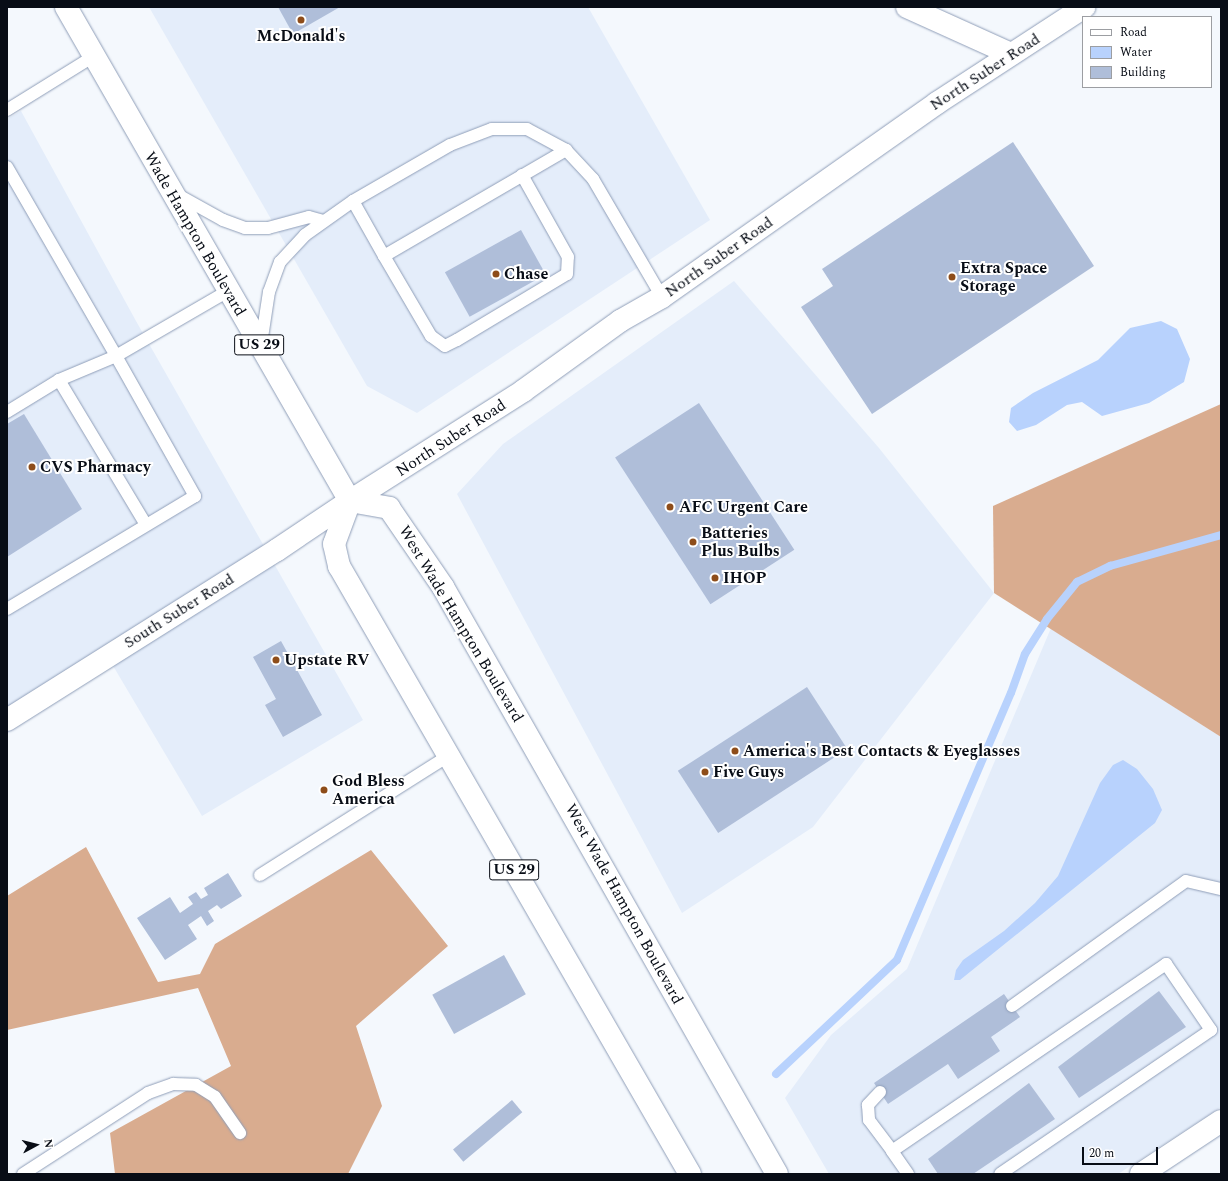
<!DOCTYPE html>
<style>
body{margin:0}
#map{position:relative;width:1228px;height:1181px;overflow:hidden;background:#f4f8fd;font-family:Spectral,serif}
div>[style]{position:absolute}
.built>*{inset:0;background:#e4edfa}
.forest>*{inset:0;background:#d9ac8f}
.water>*{inset:0;background:#b8d2fd}
.stream>*{height:8px;margin:-4px;padding:0 4px;transform-origin:4px;border-radius:4px;background:#b8d2fd}
.building>*{inset:0;background:#afbed9;transform-origin:0 0}
.roads{filter:drop-shadow(0 0 1px #8f9eb8) drop-shadow(0 0 1px #8f9eb8)}
.service>*{height:12px;margin:-6px;padding:0 6px;transform-origin:6px;border-radius:6px;background:#fff}
.minor>*{height:22px;margin:-11px;padding:0 11px;transform-origin:11px;border-radius:11px;background:#fff}
.tertiary>*{height:22px;margin:-11px;padding:0 11px;transform-origin:11px;border-radius:11px;background:#fff}
.primary>*{height:22px;margin:-11px;padding:0 11px;transform-origin:11px;border-radius:11px;background:#fff}
.dots>*{width:11px;height:11px;translate:-50% -50%;box-sizing:border-box;border:2px solid #fff;border-radius:50%}
span{translate:-50% -50%;white-space:nowrap;text-align:center;line-height:1.15;-webkit-text-stroke:4px #fff;paint-order:stroke}
.shield-label span{padding:1px 3px;background:#fff;border:1px solid;border-radius:3px;-webkit-text-stroke-width:0}
.shield-label{font-size:15px;color:#080d16;font-weight:700}
.poi-label{font-size:16px;color:#080d16;font-weight:700}
.left{translate:0 -50%;text-align:left}
.street-label{font-size:16px;color:#080d16}
.frame{position:absolute;inset:0;border:8px solid #080d16;pointer-events:none}
.legend{position:absolute;left:1082px;top:16px;width:130px;height:72px;box-sizing:border-box;background:#fff;border:1px solid #9c9ea2;margin:0;padding:5px 7px;list-style:none;font-size:12px;color:#080d16}
.legend li{display:flex;align-items:center;gap:8px;height:20px}
.legend b{width:20px;border:1px solid #9c9ea2}
.north{position:absolute;left:16px;top:1125px;width:40px;height:40px;-webkit-text-stroke:3px #fff;paint-order:stroke;rotate:83deg;font-size:11px;font-weight:700;line-height:16px;text-align:center;color:#080d16}
.north::after{content:'';display:block;margin:auto;width:14px;height:18px;background:#080d16;clip-path:polygon(50% 0,100% 100%,50% 72%,0 100%)}
.scale{position:absolute;left:1082px;top:1147px;width:76px;height:18px;box-sizing:border-box;border:2px solid #080d16;border-top:0;padding-left:5px;font-size:12px;line-height:14px;white-space:nowrap;color:#080d16;-webkit-text-stroke:3px #fff;paint-order:stroke}
</style>
<div id="map">
<div class="built">
<div style="clip-path:polygon(149px 7px,588px 7px,710px 220px,417px 413px,367px 386px)"></div>
<div style="clip-path:polygon(21px 111px,136px 321px,363px 720px,202px 816px,109px 659px,7px 719px,7px 119px)"></div>
<div style="clip-path:polygon(734px 281px,879px 448px,994px 593px,813px 827px,682px 913px,457px 494px,503px 444px)"></div>
<div style="clip-path:polygon(1051px 628px,1221px 737px,1221px 1107px,1118px 1174px,829px 1174px,785px 1098px,831px 1035px,907px 969px)"></div>
</div>
<div class="forest">
<div style="clip-path:polygon(1221px 404px,1221px 737px,994px 593px,993px 506px)"></div>
<div style="clip-path:polygon(86px 847px,158px 982px,200px 974px,215px 944px,371px 850px,448px 946px,356px 1026px,382px 1106px,348px 1174px,115px 1174px,110px 1133px,231px 1066px,198px 988px,7px 1030px,7px 896px)"></div>
</div>
<div class="water">
<div style="clip-path:polygon(1161px 321px,1177px 329px,1190px 359px,1184px 382px,1149px 403px,1102px 416px,1082px 402px,1067px 405px,1036px 425px,1017px 431px,1009px 422px,1011px 408px,1033px 393px,1098px 360px,1130px 328px)"></div>
<div style="clip-path:polygon(1123px 760px,1137px 769px,1153px 789px,1162px 810px,1155px 823px,960px 980px,954px 980px,956px 970px,963px 960px,1004px 931px,1035px 903px,1058px 876px,1100px 783px,1113px 765px)"></div>
</div>
<div class="stream">
<div style="left:776px;top:1074px;width:166px;rotate:-43.3deg"></div>
<div style="left:897px;top:960px;width:290px;rotate:-66.9deg"></div>
<div style="left:1011px;top:693px;width:41px;rotate:-70.3deg"></div>
<div style="left:1025px;top:654px;width:41px;rotate:-57.8deg"></div>
<div style="left:1047px;top:619px;width:48px;rotate:-51deg"></div>
<div style="left:1077px;top:582px;width:37px;rotate:-26deg"></div>
<div style="left:1110px;top:566px;width:115px;rotate:-15.6deg"></div>
</div>
<div class="building">
<div style="clip-path:polygon(278px 7px,340px 7px,293px 34px)"></div>
<div style="clip-path:polygon(1013px 142px,1094px 266px,872px 414px,801px 307px,833px 286px,822px 269px)"></div>
<div style="left:521px;top:230px;width:51px;height:87px;rotate:61deg"></div>
<div style="left:699px;top:403px;width:175px;height:100px;rotate:57deg"></div>
<div style="clip-path:polygon(24px 414px,82px 509px,7px 557px,7px 424px)"></div>
<div style="clip-path:polygon(281px 641px,322px 715px,283px 737px,265px 705px,276px 699px,253px 657px)"></div>
<div style="left:807px;top:687px;width:74px;height:154px;rotate:57deg"></div>
<div style="clip-path:polygon(228px 873px,242px 896px,221px 909px,217px 905px,208px 911px,214px 921px,207px 926px,201px 916px,188px 925px,197px 939px,165px 960px,137px 918px,170px 897px,180px 913px,193px 904px,188px 897px,196px 892px,201px 899px,208px 895px,204px 888px)"></div>
<div style="left:504px;top:955px;width:45px;height:82px;rotate:61deg"></div>
<div style="clip-path:polygon(1159px 991px,1186px 1027px,1079px 1098px,1058px 1067px)"></div>
<div style="clip-path:polygon(1004px 994px,1020px 1017px,991px 1037px,1000px 1051px,958px 1079px,948px 1064px,888px 1104px,874px 1083px)"></div>
<div style="clip-path:polygon(1029px 1083px,1055px 1119px,973px 1174px,938px 1174px,928px 1159px)"></div>
<div style="left:512px;top:1100px;width:16px;height:77px;rotate:50deg"></div>
</div>
<div class="roads">
<div class="service">
<div style="left:7px;top:110px;width:102px;rotate:-31.8deg"></div>
<div style="left:7px;top:167px;width:218px;rotate:60deg"></div>
<div style="left:116px;top:356px;width:129px;rotate:-30.1deg"></div>
<div style="left:178px;top:195px;width:51px;rotate:29.1deg"></div>
<div style="left:223px;top:220px;width:23px;rotate:20deg"></div>
<div style="left:245px;top:228px;width:23px"></div>
<div style="left:268px;top:228px;width:42px;rotate:-15deg"></div>
<div style="left:309px;top:217px;width:15px;rotate:16deg"></div>
<div style="left:353px;top:201px;width:63px;rotate:60.6deg"></div>
<div style="left:384px;top:256px;width:211px;rotate:-30.2deg"></div>
<div style="left:384px;top:256px;width:93px;rotate:59.6deg"></div>
<div style="left:431px;top:336px;width:17px;rotate:36deg"></div>
<div style="left:445px;top:346px;width:13px;rotate:-27deg"></div>
<div style="left:457px;top:340px;width:128px;rotate:-31deg"></div>
<div style="left:567px;top:274px;width:17px;rotate:-87deg"></div>
<div style="left:568px;top:257px;width:94px;rotate:-119.3deg"></div>
<div style="left:261px;top:344px;width:53px;rotate:-81.3deg"></div>
<div style="left:269px;top:292px;width:32px;rotate:-70deg"></div>
<div style="left:280px;top:262px;width:37px;rotate:-47deg"></div>
<div style="left:305px;top:235px;width:59px;rotate:-35.3deg"></div>
<div style="left:353px;top:201px;width:112px;rotate:-30deg"></div>
<div style="left:450px;top:145px;width:45px;rotate:-20.9deg"></div>
<div style="left:492px;top:129px;width:35px"></div>
<div style="left:527px;top:129px;width:44px;rotate:28.3deg"></div>
<div style="left:566px;top:150px;width:40px;rotate:47deg"></div>
<div style="left:593px;top:179px;width:137px;rotate:59.7deg"></div>
<div style="left:59px;top:380px;width:169px;rotate:59deg"></div>
<div style="left:7px;top:412px;width:61px;rotate:-31.6deg"></div>
<div style="left:59px;top:380px;width:62px;rotate:-22.8deg"></div>
<div style="left:116px;top:356px;width:161px;rotate:60.6deg"></div>
<div style="left:195px;top:496px;width:219px;rotate:149deg"></div>
<div style="left:260px;top:875px;width:222px;rotate:-32.3deg"></div>
<div style="left:1012px;top:1006px;width:214px;rotate:-35.7deg"></div>
<div style="left:1186px;top:881px;width:36px;rotate:13deg"></div>
<div style="left:880px;top:1092px;width:18px;rotate:133deg"></div>
<div style="left:868px;top:1105px;width:15px;rotate:86deg"></div>
<div style="left:869px;top:1120px;width:39px;rotate:53deg"></div>
<div style="left:23px;top:1174px;width:149px;rotate:-32.9deg"></div>
<div style="left:148px;top:1093px;width:27px;rotate:-20deg"></div>
<div style="left:173px;top:1084px;width:23px;rotate:2deg"></div>
<div style="left:196px;top:1085px;width:22px;rotate:32deg"></div>
<div style="left:215px;top:1097px;width:44px;rotate:55.2deg"></div>
<div style="left:908px;top:1174px;width:28px;rotate:-125deg"></div>
<div style="left:892px;top:1151px;width:332px;rotate:-34.3deg"></div>
<div style="left:1166px;top:964px;width:80px;rotate:55.7deg"></div>
<div style="left:1211px;top:1030px;width:255px;rotate:145.7deg"></div>
</div>
<div class="minor">
<div style="left:907px;top:7px;width:114px;rotate:24.3deg"></div>
<div style="left:350px;top:501px;width:205px;rotate:-32.4deg"></div>
<div style="left:523px;top:391px;width:120px;rotate:-35.8deg"></div>
<div style="left:620px;top:321px;width:48px;rotate:-29.7deg"></div>
<div style="left:662px;top:297px;width:337px;rotate:-35.2deg"></div>
<div style="left:937px;top:103px;width:176px;rotate:-33.1deg"></div>
<div style="left:1141px;top:1174px;width:96px;rotate:-33.5deg"></div>
</div>
<div class="tertiary">
<div style="left:7px;top:720px;width:319px;rotate:-32.2deg"></div>
<div style="left:277px;top:550px;width:88px;rotate:-33.9deg"></div>
</div>
<div class="primary">
<div style="left:66px;top:7px;width:570px;rotate:60.11deg"></div>
<div style="left:350px;top:501px;width:40px;rotate:10deg"></div>
<div style="left:389px;top:508px;width:96px;rotate:55.6deg"></div>
<div style="left:443px;top:587px;width:675px;rotate:60.36deg"></div>
<div style="left:350px;top:501px;width:46px;rotate:110.4deg"></div>
<div style="left:334px;top:544px;width:23px;rotate:77deg"></div>
<div style="left:339px;top:566px;width:702px;rotate:60deg"></div>
</div>
</div>
<div class="dots">
<div style="left:301px;top:20px;background:#8e4d1a"></div>
<div style="left:496px;top:274px;background:#8e4d1a"></div>
<div style="left:952px;top:277px;background:#8e4d1a"></div>
<div style="left:32px;top:467px;background:#8e4d1a"></div>
<div style="left:670px;top:507px;background:#8e4d1a"></div>
<div style="left:693px;top:542px;background:#8e4d1a"></div>
<div style="left:715px;top:578px;background:#8e4d1a"></div>
<div style="left:276px;top:660px;background:#8e4d1a"></div>
<div style="left:735px;top:751px;background:#8e4d1a"></div>
<div style="left:705px;top:772px;background:#8e4d1a"></div>
<div style="left:324px;top:790px;background:#8e4d1a"></div>
</div>
<div class="shield-label">
<span style="left:259px;top:345px">US 29</span>
<span style="left:514px;top:870px">US 29</span>
</div>
<div class="poi-label">
<span style="left:301px;top:36px">McDonald's</span>
<span class="left" style="left:960px;top:277px">Extra Space<br>Storage</span>
<span class="left" style="left:504px;top:274px">Chase</span>
<span class="left" style="left:40px;top:467px">CVS Pharmacy</span>
<span class="left" style="left:679px;top:507px">AFC Urgent Care</span>
<span class="left" style="left:701px;top:542px">Batteries<br>Plus Bulbs</span>
<span class="left" style="left:723px;top:578px">IHOP</span>
<span class="left" style="left:284px;top:660px">Upstate RV</span>
<span class="left" style="left:743px;top:751px">America's Best Contacts &amp; Eyeglasses</span>
<span class="left" style="left:713px;top:772px">Five Guys</span>
<span class="left" style="left:332px;top:790px">God Bless<br>America</span>
</div>
<div class="street-label">
<span style="left:985px;top:72px;rotate:-33deg">North Suber Road</span>
<span style="left:195px;top:234px;rotate:60deg">Wade Hampton Boulevard</span>
<span style="left:719px;top:257px;rotate:-35deg">North Suber Road</span>
<span style="left:451px;top:438px;rotate:-33deg">North Suber Road</span>
<span style="left:179px;top:611px;rotate:-32deg">South Suber Road</span>
<span style="left:461px;top:624px;rotate:59deg">West Wade Hampton Boulevard</span>
<span style="left:624px;top:904px;rotate:61deg">West Wade Hampton Boulevard</span>
</div>
<div class="frame"></div>
<ul class="legend">
<li><b style="height:5px;background:#fff"></b>Road</li>
<li><b style="height:11px;background:#b8d2fd"></b>Water</li>
<li><b style="height:11px;background:#afbed9"></b>Building</li>
</ul>
<div class="north">N</div>
<div class="scale">20 m</div>
</div>
